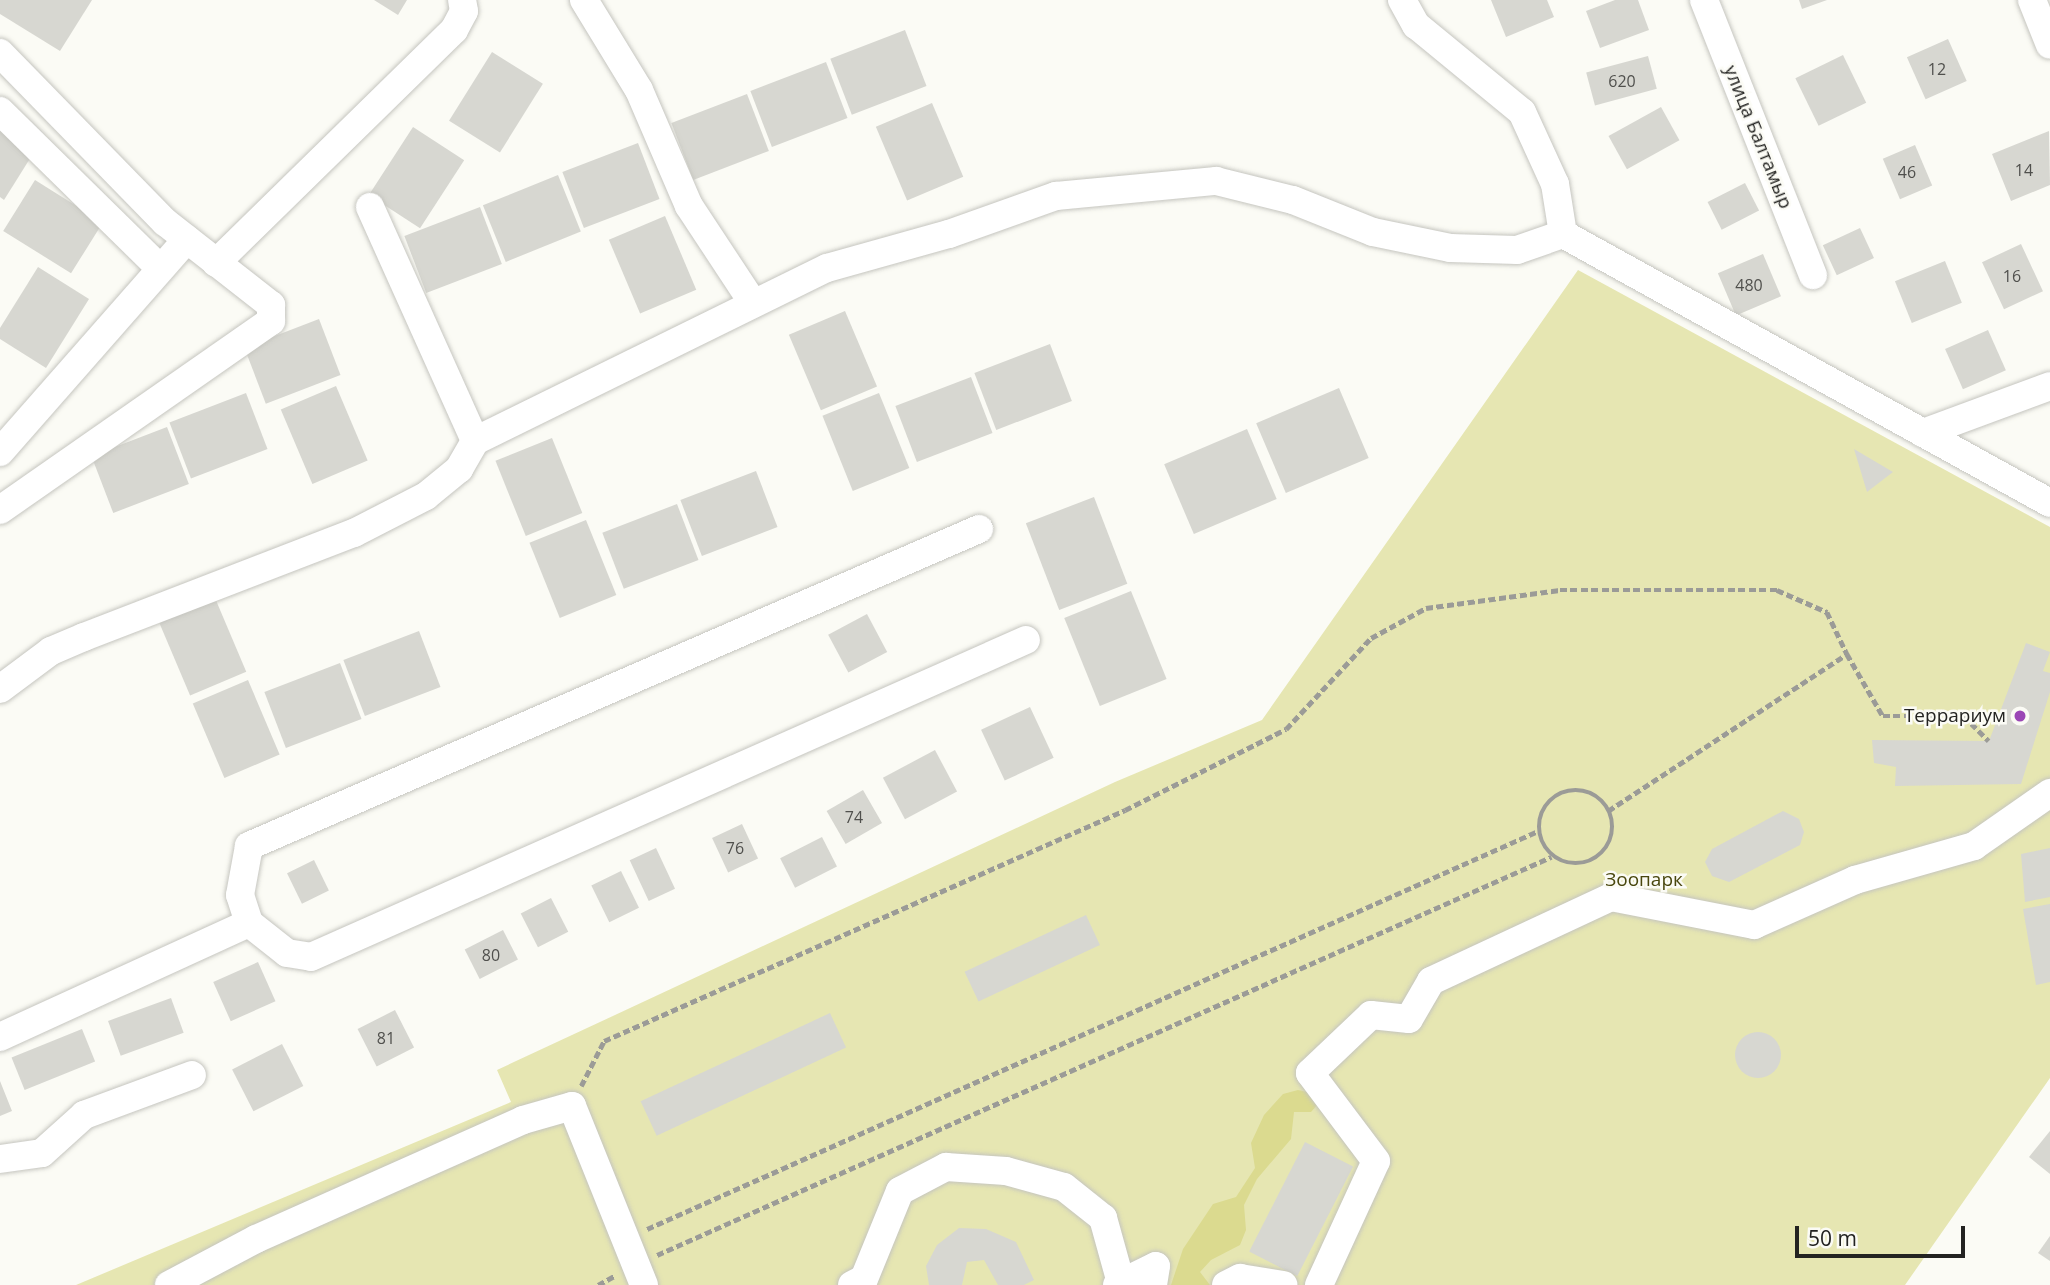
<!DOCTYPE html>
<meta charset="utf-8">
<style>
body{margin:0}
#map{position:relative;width:2050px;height:1285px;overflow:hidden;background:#fbfbf5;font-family:"Open Sans",sans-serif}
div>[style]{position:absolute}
.green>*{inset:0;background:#e6e6b2}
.water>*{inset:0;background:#dbda8f}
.building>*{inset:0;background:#d7d7d1;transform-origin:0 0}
.round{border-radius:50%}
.path>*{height:4.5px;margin-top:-2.25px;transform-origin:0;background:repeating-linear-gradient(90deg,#9b9b97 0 7px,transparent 0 10.5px)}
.path>.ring{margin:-2.25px;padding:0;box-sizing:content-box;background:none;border:4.5px solid #9b9b97;border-radius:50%}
.roads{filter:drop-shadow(0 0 2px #c5c5bf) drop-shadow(0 0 2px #c5c5bf)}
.minor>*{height:28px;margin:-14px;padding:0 14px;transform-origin:14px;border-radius:14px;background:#fff}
.dots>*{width:19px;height:19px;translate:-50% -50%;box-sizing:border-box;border:4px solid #fbfbf5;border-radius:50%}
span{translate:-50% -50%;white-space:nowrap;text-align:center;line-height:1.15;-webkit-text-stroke:5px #fbfbf5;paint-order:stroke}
.number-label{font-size:16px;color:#50504d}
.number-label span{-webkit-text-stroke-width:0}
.street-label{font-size:19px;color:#232321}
.poi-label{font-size:19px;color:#232321}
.right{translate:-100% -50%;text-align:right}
.park-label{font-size:19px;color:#49470e}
.scale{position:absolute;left:1795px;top:1226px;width:170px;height:32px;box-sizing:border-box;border:4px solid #232321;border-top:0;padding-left:9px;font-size:21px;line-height:24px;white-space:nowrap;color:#232321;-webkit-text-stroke:5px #fbfbf5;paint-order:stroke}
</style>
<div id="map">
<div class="green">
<div style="clip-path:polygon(1578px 270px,2050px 527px,2050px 1078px,1905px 1285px,76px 1285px,511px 1102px,497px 1070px,1115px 782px,1262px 720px)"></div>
</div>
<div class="water">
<div style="clip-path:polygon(1298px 1090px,1325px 1096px,1311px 1112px,1294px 1112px,1291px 1139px,1257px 1179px,1244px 1205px,1246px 1230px,1240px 1245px,1211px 1260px,1200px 1272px,1210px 1285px,1171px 1285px,1183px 1249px,1213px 1204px,1236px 1197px,1255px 1168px,1251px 1143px,1264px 1115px,1283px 1094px)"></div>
</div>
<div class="building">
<div style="clip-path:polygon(0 0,92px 0,60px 51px,0 14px)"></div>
<div style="clip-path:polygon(374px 0,407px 0,398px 15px)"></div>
<div style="clip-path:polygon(1491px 0,1547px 0,1554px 17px,1506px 37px)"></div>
<div style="clip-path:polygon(1615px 0,1638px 0,1649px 30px,1600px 48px,1586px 11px)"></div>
<div style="clip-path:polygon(1799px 0,1827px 0,1802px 9px)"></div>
<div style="left:905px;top:30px;width:60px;height:80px;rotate:69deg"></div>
<div style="left:1948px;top:39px;width:46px;height:45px;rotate:66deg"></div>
<div style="left:492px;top:52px;width:60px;height:81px;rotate:32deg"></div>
<div style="left:1843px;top:55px;width:53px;height:53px;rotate:64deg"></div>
<div style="left:1648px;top:56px;width:34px;height:64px;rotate:75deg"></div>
<div style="left:826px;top:62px;width:60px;height:81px;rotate:69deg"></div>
<div style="left:747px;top:94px;width:61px;height:81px;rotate:69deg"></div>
<div style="left:932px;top:103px;width:80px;height:61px;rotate:67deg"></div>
<div style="left:1661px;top:107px;width:38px;height:60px;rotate:61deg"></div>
<div style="clip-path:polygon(0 126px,36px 149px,4px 200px,0 197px)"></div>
<div style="left:413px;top:127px;width:61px;height:81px;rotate:33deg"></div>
<div style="clip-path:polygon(2049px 131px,2050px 185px,2011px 201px,1992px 154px)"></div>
<div style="left:638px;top:143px;width:60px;height:81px;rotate:69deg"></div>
<div style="left:1915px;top:145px;width:44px;height:35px;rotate:67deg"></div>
<div style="left:558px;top:175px;width:61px;height:81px;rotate:68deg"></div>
<div style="left:35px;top:180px;width:80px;height:60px;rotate:32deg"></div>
<div style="left:1745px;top:183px;width:31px;height:42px;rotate:63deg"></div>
<div style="left:480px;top:207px;width:61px;height:81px;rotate:69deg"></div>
<div style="left:665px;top:216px;width:80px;height:61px;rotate:67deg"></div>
<div style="left:1860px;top:228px;width:33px;height:41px;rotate:65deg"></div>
<div style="left:2021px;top:244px;width:52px;height:43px;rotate:65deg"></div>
<div style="left:1763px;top:254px;width:46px;height:49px;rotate:67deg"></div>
<div style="left:1945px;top:261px;width:45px;height:54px;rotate:68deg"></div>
<div style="clip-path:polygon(38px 267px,89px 299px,46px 368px,0 339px,0 328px)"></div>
<div style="left:845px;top:311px;width:82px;height:61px;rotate:67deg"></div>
<div style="left:319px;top:319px;width:60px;height:80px;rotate:69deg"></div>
<div style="left:1988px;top:330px;width:44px;height:47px;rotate:66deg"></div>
<div style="left:1050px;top:344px;width:61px;height:81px;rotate:69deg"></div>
<div style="left:971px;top:377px;width:60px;height:81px;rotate:69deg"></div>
<div style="left:336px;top:386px;width:81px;height:60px;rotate:67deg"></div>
<div style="left:1339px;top:388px;width:76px;height:90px;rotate:67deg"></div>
<div style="left:246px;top:393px;width:60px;height:82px;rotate:69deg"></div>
<div style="left:879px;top:393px;width:81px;height:61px;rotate:68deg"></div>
<div style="left:167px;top:427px;width:61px;height:81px;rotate:69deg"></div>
<div style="left:1247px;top:429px;width:76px;height:90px;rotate:67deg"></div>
<div style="left:552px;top:438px;width:81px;height:61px;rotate:68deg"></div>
<div style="clip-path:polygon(1854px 449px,1893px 472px,1867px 492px)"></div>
<div style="left:756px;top:471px;width:60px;height:81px;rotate:69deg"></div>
<div style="left:1094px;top:497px;width:93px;height:73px;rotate:69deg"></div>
<div style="left:677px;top:504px;width:60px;height:80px;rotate:69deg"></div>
<div style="left:586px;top:520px;width:81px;height:61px;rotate:68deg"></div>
<div style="left:1131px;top:591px;width:95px;height:72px;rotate:68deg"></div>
<div style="left:215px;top:598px;width:80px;height:61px;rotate:67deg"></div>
<div style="left:867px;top:614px;width:43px;height:44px;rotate:62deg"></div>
<div style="left:419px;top:631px;width:60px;height:81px;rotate:69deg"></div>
<div style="clip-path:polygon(2026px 643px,2050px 652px,2043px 671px,2050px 673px,2050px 692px,2021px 784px,1895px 786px,1896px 767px,1874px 763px,1872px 740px,1989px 741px)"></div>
<div style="left:340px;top:663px;width:60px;height:81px;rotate:69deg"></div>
<div style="left:248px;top:680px;width:81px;height:60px;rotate:67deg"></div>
<div style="left:1030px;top:707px;width:56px;height:54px;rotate:65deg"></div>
<div style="left:935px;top:750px;width:47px;height:59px;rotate:62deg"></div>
<div style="left:863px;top:790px;width:38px;height:42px;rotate:60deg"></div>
<div style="clip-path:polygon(1783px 811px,1799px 819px,1804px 832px,1800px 845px,1729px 882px,1712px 876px,1705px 862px,1712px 849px)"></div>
<div style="left:742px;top:824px;width:38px;height:33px;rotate:65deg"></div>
<div style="left:822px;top:837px;width:33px;height:47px;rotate:63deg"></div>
<div style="left:656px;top:848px;width:45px;height:29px;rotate:65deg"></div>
<div style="clip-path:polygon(2050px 848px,2050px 897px,2025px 902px,2021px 854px)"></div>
<div style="left:314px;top:860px;width:34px;height:30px;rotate:64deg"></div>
<div style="left:621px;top:871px;width:41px;height:33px;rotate:64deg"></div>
<div style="left:551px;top:898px;width:38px;height:34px;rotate:63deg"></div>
<div style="clip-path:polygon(2050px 904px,2050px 982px,2036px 985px,2023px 909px)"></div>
<div style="left:1086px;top:915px;width:33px;height:134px;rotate:65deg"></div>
<div style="left:503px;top:930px;width:33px;height:43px;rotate:63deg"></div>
<div style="left:258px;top:962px;width:43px;height:49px;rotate:66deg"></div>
<div style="left:171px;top:998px;width:37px;height:67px;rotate:70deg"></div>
<div style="left:395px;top:1010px;width:42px;height:42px;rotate:63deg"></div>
<div style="left:830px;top:1013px;width:38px;height:209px;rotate:65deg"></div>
<div style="left:82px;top:1029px;width:35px;height:76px;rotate:68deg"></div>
<div class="round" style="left:1735px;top:1032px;width:46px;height:46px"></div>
<div style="left:282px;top:1044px;width:47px;height:56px;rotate:63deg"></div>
<div style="clip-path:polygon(0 1081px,12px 1111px,0 1116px)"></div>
<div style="clip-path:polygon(2050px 1131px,2050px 1174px,2029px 1157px)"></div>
<div style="left:1305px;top:1142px;width:54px;height:123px;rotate:27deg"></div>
<div style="clip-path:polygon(959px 1228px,986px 1229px,1016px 1242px,1034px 1280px,1024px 1285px,998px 1285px,984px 1260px,967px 1262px,962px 1285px,929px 1285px,926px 1266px,937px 1245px)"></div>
<div style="clip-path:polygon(2050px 1236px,2050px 1261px,2038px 1253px)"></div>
</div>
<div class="path">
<div class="ring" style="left:1539px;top:790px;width:69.5px;height:69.5px"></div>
<div style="left:1608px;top:811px;width:286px;rotate:-33.3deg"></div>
<div style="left:1847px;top:654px;width:72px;rotate:59.9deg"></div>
<div style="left:1883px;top:716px;width:81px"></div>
<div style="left:1964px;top:716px;width:35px;rotate:45deg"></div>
<div style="left:581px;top:1086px;width:51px;rotate:-62.9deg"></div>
<div style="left:604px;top:1041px;width:570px;rotate:-23.91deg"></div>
<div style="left:1125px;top:810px;width:180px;rotate:-26.7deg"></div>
<div style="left:1286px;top:729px;width:125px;rotate:-47deg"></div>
<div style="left:1371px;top:638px;width:63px;rotate:-28.6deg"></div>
<div style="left:1426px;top:608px;width:135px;rotate:-7.7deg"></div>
<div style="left:1560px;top:590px;width:217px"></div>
<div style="left:1777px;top:590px;width:55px;rotate:23.7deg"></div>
<div style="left:1827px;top:612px;width:47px;rotate:64.5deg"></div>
<div style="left:647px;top:1229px;width:976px;rotate:-24.07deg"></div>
<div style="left:657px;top:1255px;width:979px;rotate:-24deg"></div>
<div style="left:598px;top:1285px;width:18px;rotate:-29deg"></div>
</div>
<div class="roads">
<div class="minor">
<div style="left:584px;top:0;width:105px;rotate:58.6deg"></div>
<div style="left:639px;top:90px;width:126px;rotate:66.7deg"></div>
<div style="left:689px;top:206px;width:116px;rotate:56.6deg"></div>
<div style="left:1402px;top:0;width:29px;rotate:61deg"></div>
<div style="left:1416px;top:25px;width:137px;rotate:39.4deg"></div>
<div style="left:1522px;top:112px;width:79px;rotate:65.4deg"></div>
<div style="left:1555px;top:184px;width:51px;rotate:80.9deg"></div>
<div style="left:1704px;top:0;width:296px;rotate:68.4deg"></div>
<div style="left:2032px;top:0;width:48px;rotate:68.2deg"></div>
<div style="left:0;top:53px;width:236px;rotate:45.7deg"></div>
<div style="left:165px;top:222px;width:135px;rotate:38.1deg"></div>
<div style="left:271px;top:305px;width:16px;rotate:90deg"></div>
<div style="left:271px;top:321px;width:330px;rotate:145.1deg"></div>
<div style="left:0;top:111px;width:223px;rotate:44.5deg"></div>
<div style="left:370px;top:207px;width:256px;rotate:65.8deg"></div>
<div style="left:216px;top:263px;width:333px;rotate:-44.4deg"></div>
<div style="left:454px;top:30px;width:21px;rotate:-62deg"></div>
<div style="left:464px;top:11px;width:11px;rotate:-100deg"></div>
<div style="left:1923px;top:433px;width:135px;rotate:-20.3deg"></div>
<div style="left:0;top:452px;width:283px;rotate:-48.7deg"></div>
<div style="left:979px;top:529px;width:796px;rotate:156.53deg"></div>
<div style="left:249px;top:846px;width:50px;rotate:100.4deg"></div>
<div style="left:240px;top:895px;width:29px;rotate:72deg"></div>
<div style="left:249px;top:923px;width:48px;rotate:38.3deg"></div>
<div style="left:287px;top:953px;width:24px;rotate:9deg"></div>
<div style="left:311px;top:957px;width:782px;rotate:-23.91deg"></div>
<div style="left:0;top:689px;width:64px;rotate:-36.7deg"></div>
<div style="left:51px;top:651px;width:36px;rotate:-23deg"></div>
<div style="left:84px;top:637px;width:289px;rotate:-21.1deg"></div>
<div style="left:354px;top:533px;width:81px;rotate:-27.2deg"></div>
<div style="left:426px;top:496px;width:43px;rotate:-39.3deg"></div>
<div style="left:459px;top:469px;width:32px;rotate:-60deg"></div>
<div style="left:475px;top:441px;width:392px;rotate:-26.2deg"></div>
<div style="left:827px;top:268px;width:127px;rotate:-15.6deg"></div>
<div style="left:949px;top:234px;width:114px;rotate:-19.6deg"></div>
<div style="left:1056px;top:196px;width:161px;rotate:-5.4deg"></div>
<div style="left:1216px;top:181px;width:79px;rotate:13.9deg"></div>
<div style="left:1293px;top:200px;width:86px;rotate:21.8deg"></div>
<div style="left:1373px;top:232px;width:79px;rotate:11.7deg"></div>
<div style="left:1450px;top:248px;width:67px;rotate:1.7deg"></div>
<div style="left:1517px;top:250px;width:49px;rotate:-19.2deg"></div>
<div style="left:1563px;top:234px;width:556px;rotate:28.91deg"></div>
<div style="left:0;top:1037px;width:274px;rotate:-24.6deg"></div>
<div style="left:0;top:1159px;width:42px;rotate:-8.1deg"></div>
<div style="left:42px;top:1153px;width:57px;rotate:-42.1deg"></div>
<div style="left:84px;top:1115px;width:115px;rotate:-20.3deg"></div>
<div style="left:169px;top:1285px;width:98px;rotate:-27.9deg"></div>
<div style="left:256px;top:1239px;width:292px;rotate:-24deg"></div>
<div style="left:523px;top:1120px;width:51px;rotate:-15.9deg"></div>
<div style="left:572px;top:1106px;width:193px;rotate:68.1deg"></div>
<div style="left:852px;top:1285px;width:13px;rotate:-27deg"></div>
<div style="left:864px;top:1279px;width:95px;rotate:-67.8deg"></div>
<div style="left:900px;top:1191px;width:52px;rotate:-27.6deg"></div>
<div style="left:946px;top:1167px;width:60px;rotate:3.8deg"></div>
<div style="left:1006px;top:1171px;width:60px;rotate:15.4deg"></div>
<div style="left:1064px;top:1187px;width:50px;rotate:38.5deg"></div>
<div style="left:1103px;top:1218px;width:67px;rotate:74.5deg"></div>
<div style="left:1117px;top:1285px;width:43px;rotate:-26deg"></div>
<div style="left:1156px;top:1266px;width:19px;rotate:99deg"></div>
<div style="left:1226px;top:1285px;width:16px;rotate:-27deg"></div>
<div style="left:1240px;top:1278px;width:44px;rotate:9.2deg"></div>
<div style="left:1319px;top:1285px;width:136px;rotate:-65.3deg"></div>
<div style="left:1376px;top:1161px;width:110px;rotate:-126.9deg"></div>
<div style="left:1310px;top:1073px;width:84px;rotate:-43.6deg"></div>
<div style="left:1371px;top:1015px;width:38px;rotate:6deg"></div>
<div style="left:1409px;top:1019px;width:44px;rotate:-59.9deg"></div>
<div style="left:1431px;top:981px;width:199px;rotate:-25deg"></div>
<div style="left:1611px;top:897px;width:146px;rotate:11.1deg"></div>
<div style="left:1754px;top:925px;width:111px;rotate:-24deg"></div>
<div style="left:1855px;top:880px;width:124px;rotate:-15.9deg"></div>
<div style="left:1974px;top:846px;width:93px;rotate:-34.9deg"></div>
</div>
</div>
<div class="dots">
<div style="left:2020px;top:716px;background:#9b47b5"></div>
</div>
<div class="number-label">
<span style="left:1937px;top:69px">12</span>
<span style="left:1622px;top:81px">620</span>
<span style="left:2024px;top:170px">14</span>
<span style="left:1907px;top:172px">46</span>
<span style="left:2012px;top:276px">16</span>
<span style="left:1749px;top:285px">480</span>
<span style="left:854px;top:817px">74</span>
<span style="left:735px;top:848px">76</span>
<span style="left:491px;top:955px">80</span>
<span style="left:386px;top:1038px">81</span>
</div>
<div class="street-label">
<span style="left:1758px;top:137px;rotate:68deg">улица Балтамыр</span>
</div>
<div class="poi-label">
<span class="right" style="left:2006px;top:716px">Террариум</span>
</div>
<div class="park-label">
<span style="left:1644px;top:880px">Зоопарк</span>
</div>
<div class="scale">50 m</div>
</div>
